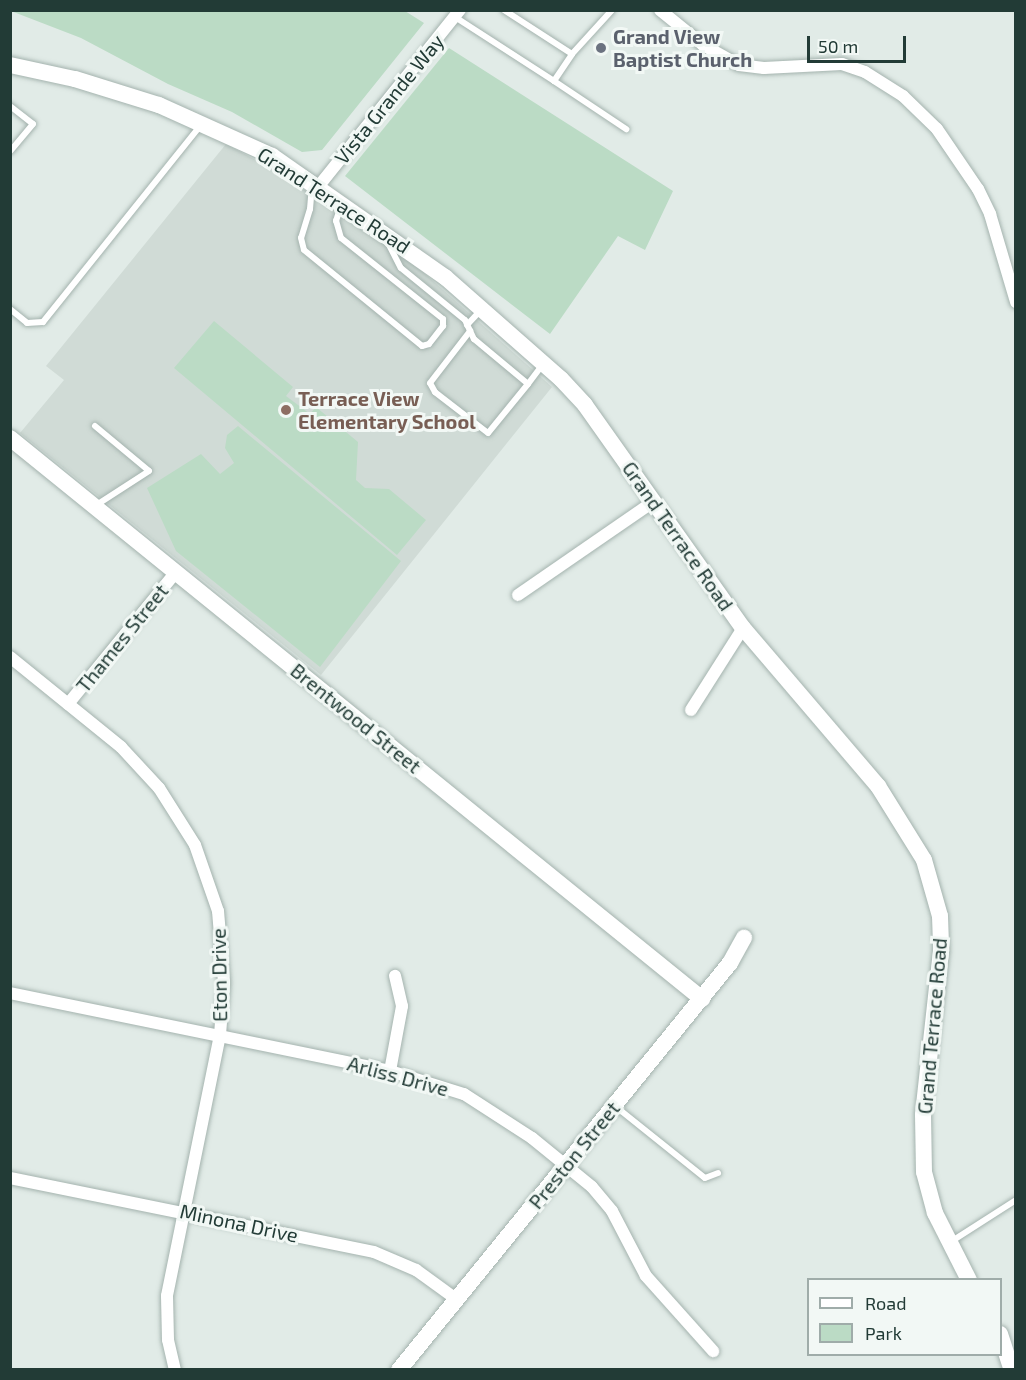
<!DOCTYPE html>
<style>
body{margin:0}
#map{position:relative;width:1026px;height:1380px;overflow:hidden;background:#e1ebe7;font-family:"Exo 2",sans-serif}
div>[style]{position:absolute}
.built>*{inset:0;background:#d0dbd6}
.green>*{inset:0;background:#bbdbc5}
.roads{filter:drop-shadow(0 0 2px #a4b3ae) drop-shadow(0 0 2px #a4b3ae)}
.lane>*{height:6px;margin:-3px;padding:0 3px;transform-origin:3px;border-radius:3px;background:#fff}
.street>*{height:12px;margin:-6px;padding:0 6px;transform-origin:6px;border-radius:6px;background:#fff}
.secondary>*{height:16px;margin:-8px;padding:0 8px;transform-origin:8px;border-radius:8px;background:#fff}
.dots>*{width:16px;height:16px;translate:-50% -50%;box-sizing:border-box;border:3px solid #f2f8f5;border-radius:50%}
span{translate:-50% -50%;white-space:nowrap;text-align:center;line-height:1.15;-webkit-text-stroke:6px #f2f8f5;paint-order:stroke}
.worship-label{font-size:20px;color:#5b616d;font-weight:700}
.left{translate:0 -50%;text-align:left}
.street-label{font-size:20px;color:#223b36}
.education-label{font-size:20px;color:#785e54;font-weight:700}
.frame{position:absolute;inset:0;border:12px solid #223b36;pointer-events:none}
.legend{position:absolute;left:807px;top:1278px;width:195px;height:78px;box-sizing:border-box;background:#f2f8f5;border:2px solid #9faca9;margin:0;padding:8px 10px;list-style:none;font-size:18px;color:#223b36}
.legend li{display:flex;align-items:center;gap:12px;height:30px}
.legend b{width:30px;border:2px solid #9faca9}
.scale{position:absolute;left:807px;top:36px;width:99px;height:27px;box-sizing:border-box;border:3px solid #223b36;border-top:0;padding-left:8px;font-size:18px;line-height:21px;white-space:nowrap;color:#223b36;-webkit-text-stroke:4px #f2f8f5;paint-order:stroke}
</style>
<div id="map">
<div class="built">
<div style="clip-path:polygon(226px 144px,281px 174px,415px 265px,552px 387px,321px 675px,20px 433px,64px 380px,46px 366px)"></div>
</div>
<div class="green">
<div style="clip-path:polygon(405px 11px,424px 23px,322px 150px,302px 152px,232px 112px,168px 84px,81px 38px,11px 11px)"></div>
<div style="clip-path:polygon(449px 48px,673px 191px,645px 250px,618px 236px,550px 334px,345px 176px)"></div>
<div style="clip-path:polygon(214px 321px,293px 387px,286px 396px,310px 414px,316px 407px,358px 442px,356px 480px,365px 488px,389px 489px,426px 520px,397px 555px,174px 368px)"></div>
<div style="clip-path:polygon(238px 426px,401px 561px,320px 667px,176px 551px,147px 488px,201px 454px,220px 474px,234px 463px,225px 448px,227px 435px)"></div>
</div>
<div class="roads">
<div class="lane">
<div style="left:504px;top:10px;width:81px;rotate:32.9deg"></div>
<div style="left:572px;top:54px;width:59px;rotate:-47.7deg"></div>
<div style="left:455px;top:17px;width:118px;rotate:32.9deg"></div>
<div style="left:554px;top:81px;width:32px;rotate:-56deg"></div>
<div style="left:554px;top:81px;width:87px;rotate:33.7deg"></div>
<div style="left:10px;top:106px;width:29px;rotate:38deg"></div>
<div style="left:33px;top:124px;width:35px;rotate:130deg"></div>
<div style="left:312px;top:186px;width:23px;rotate:95deg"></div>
<div style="left:310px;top:209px;width:30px;rotate:107deg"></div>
<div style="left:301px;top:238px;width:12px;rotate:76deg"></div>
<div style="left:304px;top:250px;width:152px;rotate:39.1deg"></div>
<div style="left:422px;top:346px;width:7px;rotate:-16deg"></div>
<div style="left:429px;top:344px;width:23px;rotate:-52deg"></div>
<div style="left:443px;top:326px;width:7px;rotate:-90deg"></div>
<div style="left:443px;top:319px;width:130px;rotate:-141.5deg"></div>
<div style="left:341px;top:238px;width:18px;rotate:-106deg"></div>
<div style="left:336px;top:221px;width:16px;rotate:-72deg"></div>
<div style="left:388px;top:243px;width:28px;rotate:63deg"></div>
<div style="left:401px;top:268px;width:82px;rotate:39.1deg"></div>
<div style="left:465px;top:320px;width:21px;rotate:65deg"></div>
<div style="left:474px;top:339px;width:70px;rotate:39.8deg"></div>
<div style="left:528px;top:384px;width:63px;rotate:129.2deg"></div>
<div style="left:488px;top:433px;width:67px;rotate:-142.3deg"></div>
<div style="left:435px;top:392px;width:10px;rotate:-119deg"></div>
<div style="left:430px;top:383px;width:66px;rotate:-52.4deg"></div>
<div style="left:10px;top:309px;width:22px;rotate:39deg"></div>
<div style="left:27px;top:323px;width:16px;rotate:-4deg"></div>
<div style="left:43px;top:322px;width:253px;rotate:-51.3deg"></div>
<div style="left:467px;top:325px;width:22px;rotate:-47deg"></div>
<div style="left:528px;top:384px;width:25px;rotate:-53deg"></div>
<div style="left:95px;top:426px;width:70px;rotate:39.8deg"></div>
<div style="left:149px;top:471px;width:64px;rotate:147.1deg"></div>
<div style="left:615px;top:1106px;width:115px;rotate:38.7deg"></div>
<div style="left:705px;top:1178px;width:14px;rotate:-21deg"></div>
<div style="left:952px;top:1241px;width:76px;rotate:-32.6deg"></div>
</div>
<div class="street">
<div style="left:660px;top:10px;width:55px;rotate:39.1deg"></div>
<div style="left:703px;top:45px;width:41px;rotate:29.1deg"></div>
<div style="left:739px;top:65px;width:25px;rotate:7deg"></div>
<div style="left:764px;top:68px;width:78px;rotate:-2.9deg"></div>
<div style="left:842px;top:64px;width:24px;rotate:19deg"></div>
<div style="left:865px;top:72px;width:45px;rotate:32.3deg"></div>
<div style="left:903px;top:96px;width:47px;rotate:44.1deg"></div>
<div style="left:937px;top:129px;width:73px;rotate:55.7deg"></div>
<div style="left:978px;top:189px;width:28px;rotate:64deg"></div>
<div style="left:990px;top:214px;width:92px;rotate:73.5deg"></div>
<div style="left:318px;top:187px;width:227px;rotate:-51.3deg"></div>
<div style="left:518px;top:595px;width:164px;rotate:-34.6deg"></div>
<div style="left:10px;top:657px;width:143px;rotate:39deg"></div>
<div style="left:121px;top:747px;width:56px;rotate:47.2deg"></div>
<div style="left:159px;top:788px;width:67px;rotate:57.7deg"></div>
<div style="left:195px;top:845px;width:70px;rotate:70.8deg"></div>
<div style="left:218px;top:911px;width:72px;rotate:85.2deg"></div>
<div style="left:224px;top:983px;width:52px;rotate:94.4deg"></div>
<div style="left:220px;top:1035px;width:266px;rotate:101.5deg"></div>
<div style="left:167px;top:1296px;width:44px;rotate:88.7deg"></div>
<div style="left:168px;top:1340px;width:31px;rotate:77deg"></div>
<div style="left:68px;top:704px;width:171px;rotate:-50.7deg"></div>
<div style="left:691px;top:710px;width:97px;rotate:-57.6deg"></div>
<div style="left:10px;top:993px;width:388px;rotate:11.6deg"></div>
<div style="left:390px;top:1071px;width:77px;rotate:17.3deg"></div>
<div style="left:464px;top:1094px;width:81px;rotate:32.9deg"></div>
<div style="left:532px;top:1138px;width:77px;rotate:39.2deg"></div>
<div style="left:592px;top:1187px;width:31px;rotate:50deg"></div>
<div style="left:612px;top:1211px;width:73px;rotate:62.4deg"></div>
<div style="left:646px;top:1276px;width:101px;rotate:48.2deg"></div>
<div style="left:390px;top:1071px;width:66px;rotate:-79.5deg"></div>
<div style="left:402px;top:1006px;width:31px;rotate:-103deg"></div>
<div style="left:10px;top:1178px;width:371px;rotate:11.5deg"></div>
<div style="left:374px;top:1252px;width:46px;rotate:23.2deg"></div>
<div style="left:416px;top:1270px;width:49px;rotate:35.9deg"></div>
</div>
<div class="secondary">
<div style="left:10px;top:65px;width:66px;rotate:12.2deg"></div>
<div style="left:75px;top:79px;width:88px;rotate:17.2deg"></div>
<div style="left:159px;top:105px;width:124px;rotate:24.3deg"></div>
<div style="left:272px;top:156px;width:211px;rotate:35deg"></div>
<div style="left:445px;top:277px;width:154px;rotate:41.3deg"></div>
<div style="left:561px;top:379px;width:35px;rotate:47deg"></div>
<div style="left:585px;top:405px;width:273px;rotate:54.7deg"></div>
<div style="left:743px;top:628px;width:208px;rotate:49.5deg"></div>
<div style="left:878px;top:786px;width:87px;rotate:58.1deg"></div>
<div style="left:924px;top:860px;width:58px;rotate:74.1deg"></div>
<div style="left:940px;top:916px;width:35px;rotate:88deg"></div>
<div style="left:941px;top:951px;width:165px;rotate:96.3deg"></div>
<div style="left:923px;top:1115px;width:57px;rotate:89deg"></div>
<div style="left:924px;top:1172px;width:42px;rotate:75deg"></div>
<div style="left:935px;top:1213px;width:75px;rotate:63.1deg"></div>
<div style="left:10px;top:438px;width:891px;rotate:39.03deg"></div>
<div style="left:1000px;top:1334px;width:38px;rotate:72deg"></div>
<div style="left:399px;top:1370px;width:525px;rotate:-50.88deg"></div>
<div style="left:730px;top:963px;width:29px;rotate:-61deg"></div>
</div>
</div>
<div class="dots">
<div style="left:601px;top:48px;background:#6b7280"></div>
<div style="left:286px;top:410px;background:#8d6e63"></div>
</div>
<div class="worship-label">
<span class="left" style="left:613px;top:48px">Grand View<br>Baptist Church</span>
</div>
<div class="street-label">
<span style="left:389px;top:99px;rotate:-51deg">Vista Grande Way</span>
<span style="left:334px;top:200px;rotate:33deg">Grand Terrace Road</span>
<span style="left:678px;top:536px;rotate:55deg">Grand Terrace Road</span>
<span style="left:122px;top:638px;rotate:-51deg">Thames Street</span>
<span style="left:356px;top:718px;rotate:39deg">Brentwood Street</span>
<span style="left:219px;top:975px;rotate:-91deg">Eton Drive</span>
<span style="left:932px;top:1026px;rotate:-85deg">Grand Terrace Road</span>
<span style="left:398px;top:1076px;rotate:15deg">Arliss Drive</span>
<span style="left:574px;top:1155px;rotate:-51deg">Preston Street</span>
<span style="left:239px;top:1223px;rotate:12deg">Minona Drive</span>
</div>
<div class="education-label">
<span class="left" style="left:298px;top:410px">Terrace View<br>Elementary School</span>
</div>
<div class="frame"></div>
<ul class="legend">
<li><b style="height:8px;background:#fff"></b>Road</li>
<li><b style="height:16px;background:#bbdbc5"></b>Park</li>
</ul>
<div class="scale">50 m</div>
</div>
